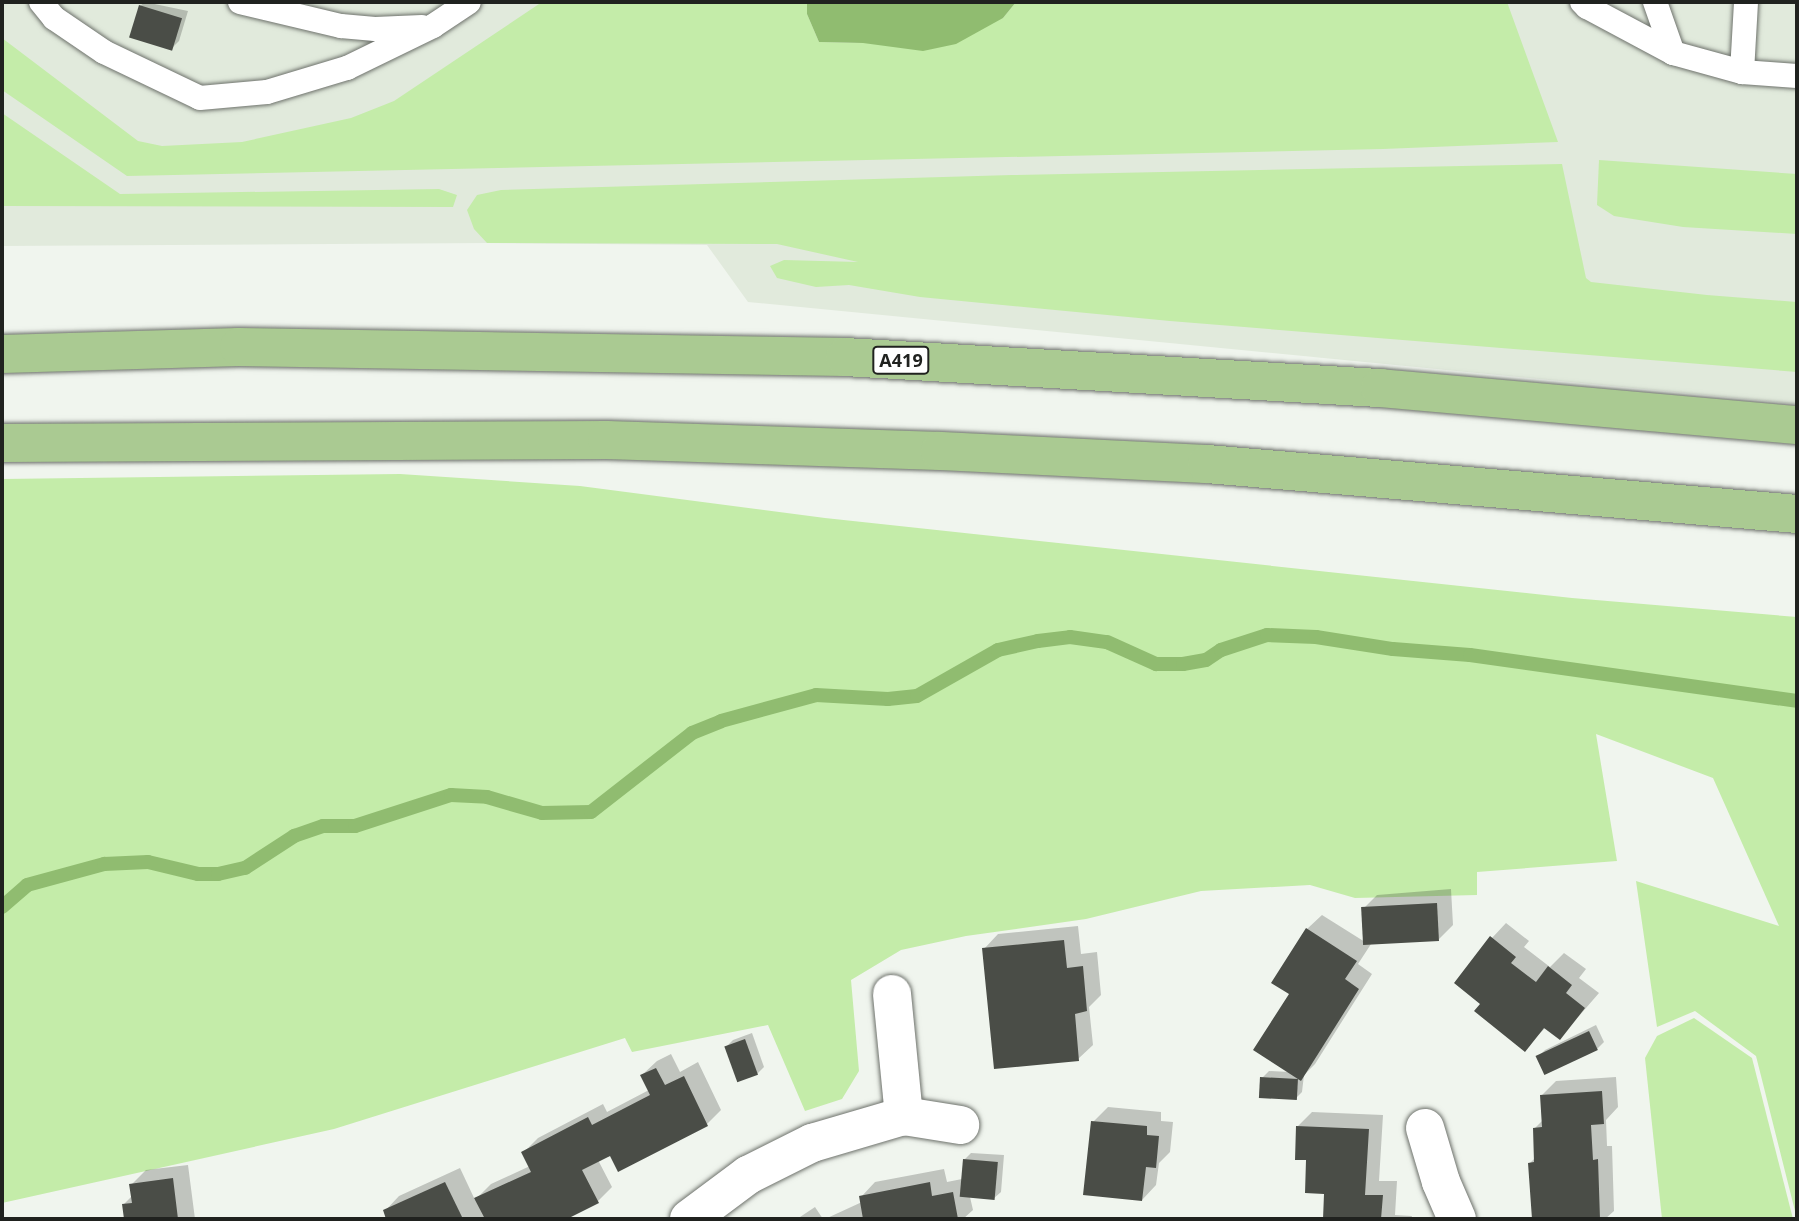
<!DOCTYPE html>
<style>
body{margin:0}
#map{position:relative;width:1799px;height:1221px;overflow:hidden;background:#f0f5ee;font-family:"Noto Sans",sans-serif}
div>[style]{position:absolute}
.built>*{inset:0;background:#e1eadc}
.green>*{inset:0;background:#c4eca9}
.water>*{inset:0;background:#90bc70}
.shadow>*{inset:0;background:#0003}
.stream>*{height:14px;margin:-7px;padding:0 7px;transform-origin:7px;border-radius:7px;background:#90bc70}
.building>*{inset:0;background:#4a4d47;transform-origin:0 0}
.roads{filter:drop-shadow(0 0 2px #6e726c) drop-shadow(0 0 2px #6e726c)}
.service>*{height:24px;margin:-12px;padding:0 12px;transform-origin:12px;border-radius:12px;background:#fff}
.minor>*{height:38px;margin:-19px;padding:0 19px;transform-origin:19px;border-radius:19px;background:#fff}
.trunk>*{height:38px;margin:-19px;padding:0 19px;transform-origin:19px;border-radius:19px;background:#aaca92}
span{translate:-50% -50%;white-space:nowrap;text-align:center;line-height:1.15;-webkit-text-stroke:7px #fff;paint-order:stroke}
.shield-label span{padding:2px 5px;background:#fff;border:2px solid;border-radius:5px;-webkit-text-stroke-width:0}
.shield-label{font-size:18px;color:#20221f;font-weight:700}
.frame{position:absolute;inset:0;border:4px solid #20221f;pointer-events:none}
</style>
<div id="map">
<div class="built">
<div style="clip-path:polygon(2px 2px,1797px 2px,1797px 404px,748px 302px,707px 245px,487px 243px,2px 246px)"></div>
</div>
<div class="green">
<div style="clip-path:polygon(542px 2px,807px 2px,807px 14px,819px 42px,863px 43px,1003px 18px,1016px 2px,1507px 2px,1558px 142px,1383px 149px,127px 176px,2px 90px,2px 38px,138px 141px,162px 146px,242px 142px,351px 118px,394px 101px)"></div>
<div style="clip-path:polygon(2px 113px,120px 194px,439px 189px,457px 195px,453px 207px,2px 206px)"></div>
<div style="clip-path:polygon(1599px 160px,1797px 174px,1797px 234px,1683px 227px,1614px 216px,1597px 205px)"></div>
<div style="clip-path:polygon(1562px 164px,1586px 278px,1591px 282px,1707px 295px,1797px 302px,1797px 372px,1170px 321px,920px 297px,849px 285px,816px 287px,777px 278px,770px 266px,784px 260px,858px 262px,777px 244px,487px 243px,474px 229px,467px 210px,477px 195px,501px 190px,1012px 175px)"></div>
<div style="clip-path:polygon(400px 474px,580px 486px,825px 518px,1572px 598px,1797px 617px,1797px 1219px,1756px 1056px,1695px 1011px,1657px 1027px,1636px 881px,1779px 926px,1713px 778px,1596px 734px,1617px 861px,1477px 872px,1477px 895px,1355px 898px,1310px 885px,1201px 891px,1086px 919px,966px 936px,901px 950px,851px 980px,859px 1071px,842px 1099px,805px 1111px,768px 1025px,632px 1052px,625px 1038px,334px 1129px,2px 1203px,2px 479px)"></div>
<div style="clip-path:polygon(1694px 1018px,1752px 1058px,1793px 1219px,1662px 1219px,1645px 1058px,1657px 1036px)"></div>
</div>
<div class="water">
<div style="clip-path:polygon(807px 2px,1016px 2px,1003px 18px,956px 44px,923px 51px,863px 43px,819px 42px,807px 14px)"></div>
</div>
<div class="shadow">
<div style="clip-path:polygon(145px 2px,188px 11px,179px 41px,172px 48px,140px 6px)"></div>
<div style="clip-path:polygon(1451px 889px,1453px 925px,1439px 939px,1371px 944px,1358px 964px,1372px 974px,1315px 1064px,1304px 1075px,1302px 1092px,1295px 1099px,1262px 1078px,1269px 1071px,1290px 1072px,1291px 993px,1307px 929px,1322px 915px,1365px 942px,1363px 909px,1377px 895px)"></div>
<div style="clip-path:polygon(1506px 923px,1529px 941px,1524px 947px,1550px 967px,1564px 953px,1586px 969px,1579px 978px,1599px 993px,1560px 1038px,1546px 1027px,1525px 1049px,1482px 1004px,1492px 938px)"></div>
<div style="clip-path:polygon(1078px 926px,1081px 954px,1097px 952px,1101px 995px,1089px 1007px,1093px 1045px,1078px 1059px,984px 949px,998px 934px)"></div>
<div style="clip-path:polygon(1596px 1025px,1604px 1042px,1597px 1049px,1538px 1057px,1545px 1050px)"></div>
<div style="clip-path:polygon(752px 1033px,764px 1067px,757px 1074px,726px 1047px,733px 1040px)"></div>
<div style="clip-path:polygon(671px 1054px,680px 1072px,698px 1062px,721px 1110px,707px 1124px,598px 1160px,612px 1187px,597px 1202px,563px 1219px,381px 1219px,387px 1216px,385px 1211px,399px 1196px,460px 1168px,475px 1200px,491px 1184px,530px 1166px,524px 1152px,538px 1138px,603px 1104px,607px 1112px,649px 1090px,642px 1075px,657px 1061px)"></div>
<div style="clip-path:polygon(1616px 1077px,1618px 1107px,1606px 1120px,1607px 1146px,1612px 1146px,1614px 1211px,1605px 1219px,1533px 1219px,1529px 1164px,1536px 1157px,1535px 1128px,1543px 1120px,1541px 1096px,1556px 1081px)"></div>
<div style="clip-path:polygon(1108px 1107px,1161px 1112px,1161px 1121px,1173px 1122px,1170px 1152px,1159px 1163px,1156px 1185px,1142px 1200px,1093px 1122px)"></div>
<div style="clip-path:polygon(1312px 1112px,1383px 1115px,1379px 1181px,1397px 1181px,1395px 1215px,1412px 1216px,1411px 1219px,1325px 1219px,1326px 1192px,1308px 1159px,1298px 1126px)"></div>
<div style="clip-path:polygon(971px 1153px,1004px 1155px,1001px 1192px,993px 1199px,970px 1197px,973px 1210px,963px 1219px,825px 1219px,862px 1202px,861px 1197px,875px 1182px,944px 1169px,947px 1182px,962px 1179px,964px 1160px)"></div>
<div style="clip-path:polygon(188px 1165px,195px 1219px,125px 1219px,123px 1205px,133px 1195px,131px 1185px,146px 1170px)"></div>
<div style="clip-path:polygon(815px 1207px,823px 1219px,797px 1219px)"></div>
</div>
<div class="stream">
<div style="left:2px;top:907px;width:33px;rotate:-41deg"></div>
<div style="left:27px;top:885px;width:80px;rotate:-15.3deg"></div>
<div style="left:104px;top:864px;width:44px;rotate:-2.6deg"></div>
<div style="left:148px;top:862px;width:51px;rotate:13.5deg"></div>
<div style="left:198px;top:874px;width:20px"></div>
<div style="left:218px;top:874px;width:28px;rotate:-13deg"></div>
<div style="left:245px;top:868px;width:59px;rotate:-33.1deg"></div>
<div style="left:294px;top:836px;width:31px;rotate:-19deg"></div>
<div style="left:323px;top:826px;width:32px"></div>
<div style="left:355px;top:826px;width:101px;rotate:-17.9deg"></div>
<div style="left:451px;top:795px;width:36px;rotate:3deg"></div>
<div style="left:487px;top:797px;width:57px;rotate:16.2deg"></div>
<div style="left:542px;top:813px;width:49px;rotate:-1.2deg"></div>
<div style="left:591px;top:812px;width:128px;rotate:-38deg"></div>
<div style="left:692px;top:733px;width:31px;rotate:-22deg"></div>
<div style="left:721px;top:721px;width:98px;rotate:-15.3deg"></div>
<div style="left:816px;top:695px;width:72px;rotate:3.2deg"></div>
<div style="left:888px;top:699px;width:29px;rotate:-6deg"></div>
<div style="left:917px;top:696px;width:93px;rotate:-29.6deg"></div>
<div style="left:998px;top:650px;width:41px;rotate:-12.7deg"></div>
<div style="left:1038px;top:641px;width:32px;rotate:-7deg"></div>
<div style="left:1070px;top:637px;width:37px;rotate:8deg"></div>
<div style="left:1107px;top:642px;width:54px;rotate:24.2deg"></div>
<div style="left:1156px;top:664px;width:27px"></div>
<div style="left:1183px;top:664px;width:23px;rotate:-10deg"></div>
<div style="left:1206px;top:660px;width:18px;rotate:-34deg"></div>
<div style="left:1221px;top:650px;width:48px;rotate:-18.1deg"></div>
<div style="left:1267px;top:635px;width:49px;rotate:2.3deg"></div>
<div style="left:1316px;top:637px;width:78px;rotate:8.9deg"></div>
<div style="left:1393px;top:649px;width:77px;rotate:4.5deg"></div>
<div style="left:1470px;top:655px;width:330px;rotate:8deg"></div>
</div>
<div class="building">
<div style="left:139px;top:5px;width:45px;height:34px;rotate:17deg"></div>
<div style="left:1437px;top:903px;width:38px;height:76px;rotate:87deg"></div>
<div style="clip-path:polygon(1306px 928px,1357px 961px,1345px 979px,1359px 989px,1301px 1081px,1253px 1050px,1289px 994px,1271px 983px)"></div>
<div style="clip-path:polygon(1490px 936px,1516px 957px,1511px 963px,1536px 982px,1548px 966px,1572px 985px,1566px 993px,1585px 1008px,1560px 1040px,1544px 1028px,1525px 1052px,1474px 1011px,1480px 1004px,1454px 983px)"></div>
<div style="clip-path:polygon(1064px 940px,1067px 968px,1083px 966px,1087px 1011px,1075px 1014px,1079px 1061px,994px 1069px,982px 948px)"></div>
<div style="left:1589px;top:1031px;width:21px;height:59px;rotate:65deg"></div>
<div style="left:745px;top:1039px;width:38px;height:22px;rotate:70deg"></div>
<div style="clip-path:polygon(656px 1068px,665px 1085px,684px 1076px,708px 1126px,618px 1172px,610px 1156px,582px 1170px,599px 1203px,567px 1219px,485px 1219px,474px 1198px,531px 1172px,521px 1152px,588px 1117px,592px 1125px,650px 1095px,640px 1075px)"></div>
<div style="left:1260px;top:1077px;width:38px;height:21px;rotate:3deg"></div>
<div style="clip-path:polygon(1602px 1091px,1604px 1124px,1591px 1125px,1593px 1160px,1598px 1159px,1600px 1219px,1532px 1219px,1528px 1163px,1534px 1162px,1533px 1128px,1542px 1127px,1540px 1095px)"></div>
<div style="clip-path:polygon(1091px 1121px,1147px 1126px,1147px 1135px,1159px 1136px,1156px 1168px,1146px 1167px,1142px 1201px,1083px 1195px)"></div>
<div style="clip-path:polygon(1296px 1126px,1369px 1129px,1365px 1195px,1383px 1195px,1381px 1219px,1323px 1219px,1324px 1194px,1305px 1193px,1306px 1160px,1295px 1160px)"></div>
<div style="left:963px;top:1159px;width:35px;height:38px;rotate:5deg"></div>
<div style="clip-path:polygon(173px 1178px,178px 1219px,124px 1219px,122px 1204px,132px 1203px,129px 1184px)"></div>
<div style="clip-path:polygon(445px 1182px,463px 1219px,386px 1219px,383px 1210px)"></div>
<div style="clip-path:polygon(930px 1182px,932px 1196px,953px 1192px,958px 1219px,863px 1219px,859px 1196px)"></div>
</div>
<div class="roads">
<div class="service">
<div style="left:41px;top:2px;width:21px;rotate:51deg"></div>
<div style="left:54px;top:18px;width:60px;rotate:34.2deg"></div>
<div style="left:104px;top:52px;width:106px;rotate:25.6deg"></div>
<div style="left:200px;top:98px;width:67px;rotate:-5.1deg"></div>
<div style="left:267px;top:92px;width:84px;rotate:-16.7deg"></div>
<div style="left:347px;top:68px;width:96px;rotate:-26deg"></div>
<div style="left:433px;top:26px;width:43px;rotate:-33.7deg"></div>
<div style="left:240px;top:2px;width:104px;rotate:13.4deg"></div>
<div style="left:341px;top:26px;width:34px;rotate:5deg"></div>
<div style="left:375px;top:29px;width:47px;rotate:-2.4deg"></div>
<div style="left:1582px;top:2px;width:7px;rotate:45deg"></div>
<div style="left:1587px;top:7px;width:98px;rotate:28.1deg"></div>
<div style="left:1673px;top:53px;width:72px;rotate:15.4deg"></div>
<div style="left:1742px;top:72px;width:55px;rotate:4.2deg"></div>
<div style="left:1655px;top:2px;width:54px;rotate:70.6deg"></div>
<div style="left:1742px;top:72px;width:70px;rotate:-86.7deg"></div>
</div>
<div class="minor">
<div style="left:892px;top:994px;width:123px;rotate:84.4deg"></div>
<div style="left:1425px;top:1128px;width:56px;rotate:73.5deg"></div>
<div style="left:1441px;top:1182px;width:40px;rotate:66.6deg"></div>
<div style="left:689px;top:1219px;width:74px;rotate:-36.7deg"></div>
<div style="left:748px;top:1175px;width:72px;rotate:-26.6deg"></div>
<div style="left:812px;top:1143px;width:96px;rotate:-16.4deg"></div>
<div style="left:904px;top:1116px;width:57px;rotate:9.1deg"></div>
</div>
<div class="trunk">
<div style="left:2px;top:354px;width:237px;rotate:-1.7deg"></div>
<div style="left:239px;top:347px;width:606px;rotate:0.95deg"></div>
<div style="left:845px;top:357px;width:536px;rotate:3.32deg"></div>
<div style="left:1380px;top:388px;width:419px;rotate:5.1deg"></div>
<div style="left:2px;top:443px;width:605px;rotate:-0.28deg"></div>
<div style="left:607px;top:440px;width:333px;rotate:1.9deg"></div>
<div style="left:940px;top:451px;width:267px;rotate:2.8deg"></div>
<div style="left:1207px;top:464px;width:592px;rotate:4.84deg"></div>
</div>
</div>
<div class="shield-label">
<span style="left:901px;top:360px">A419</span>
</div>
<div class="frame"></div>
</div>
